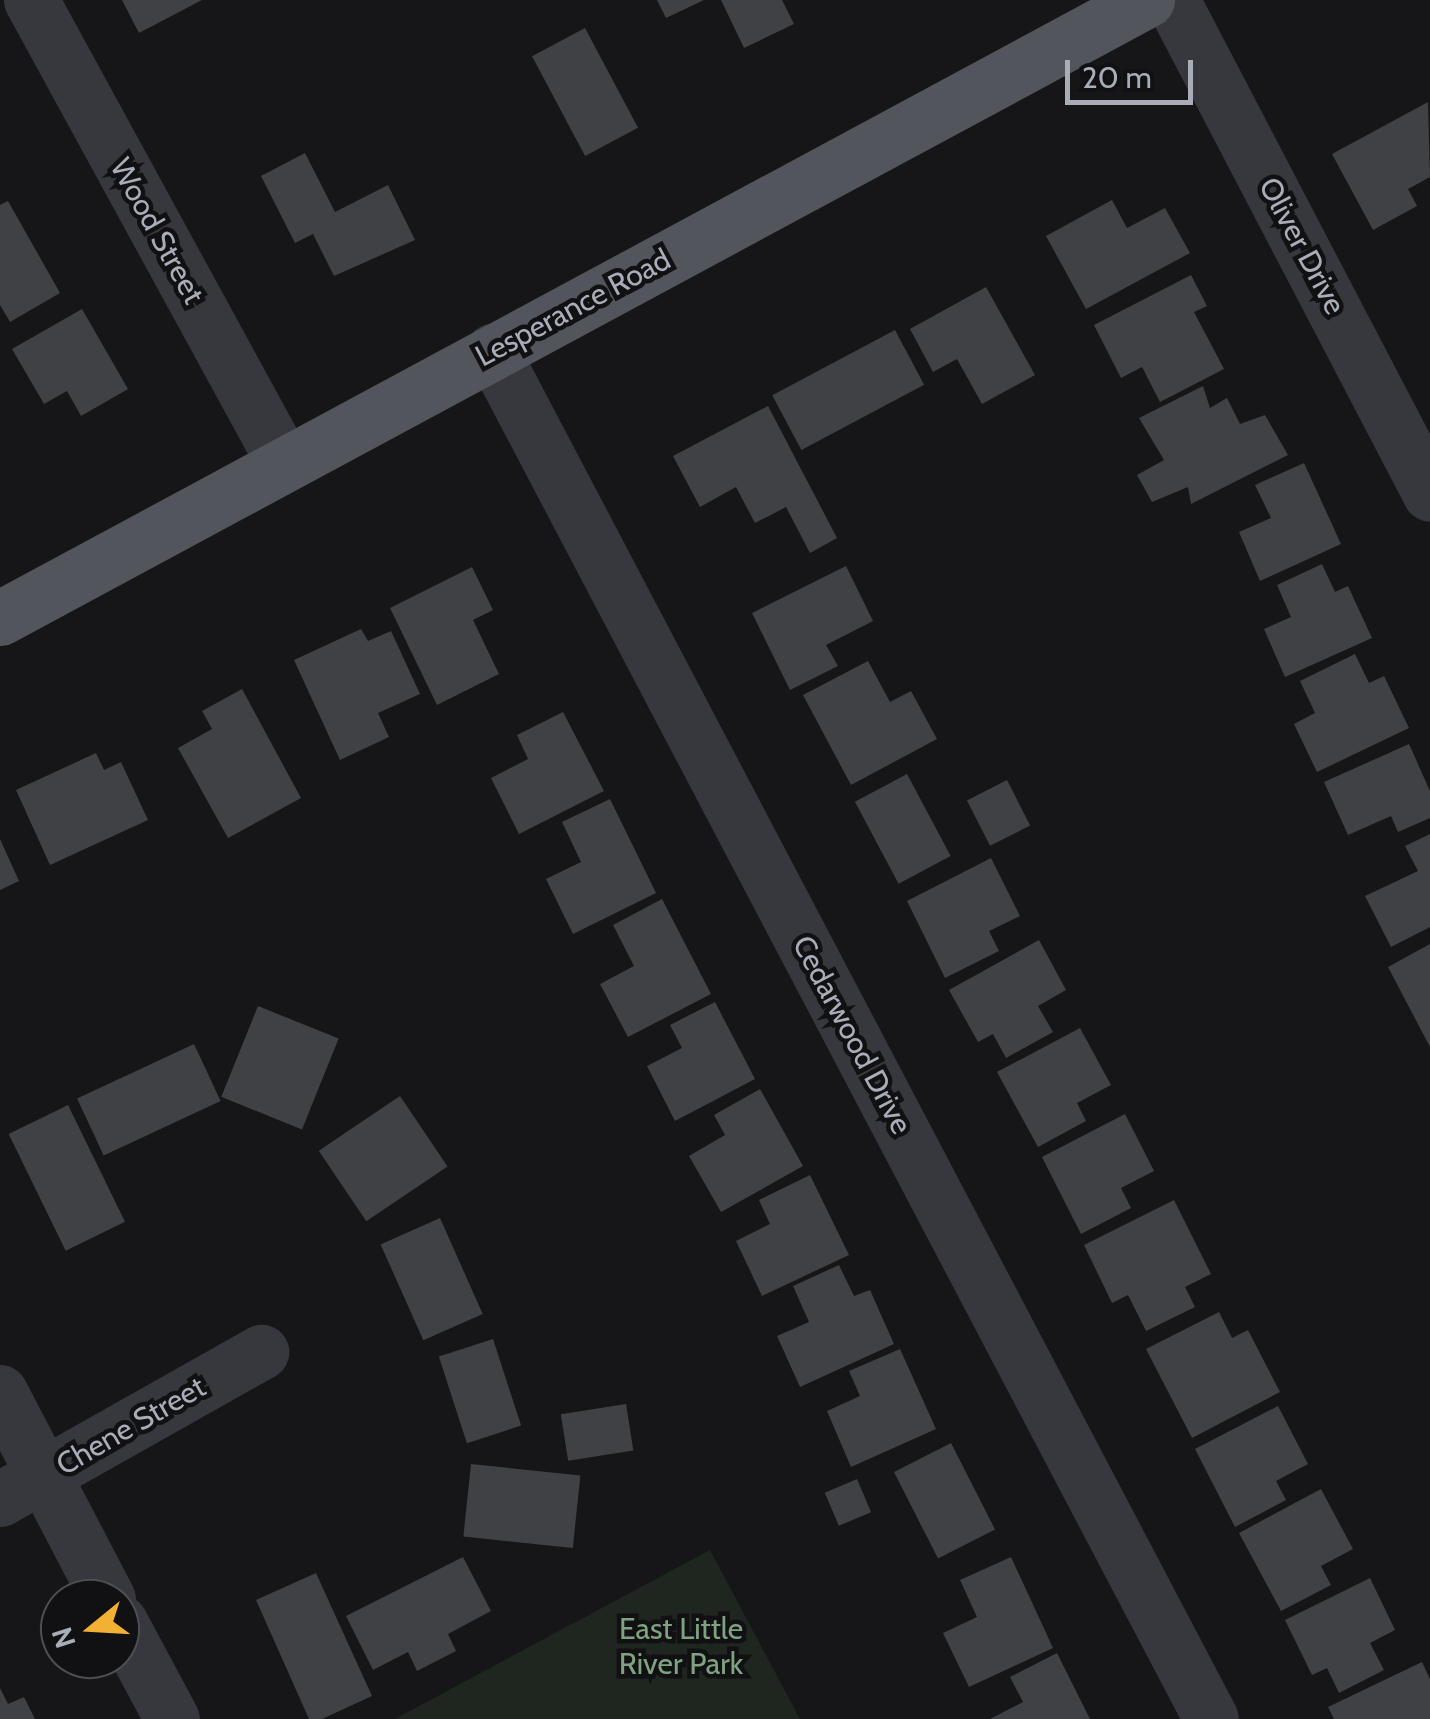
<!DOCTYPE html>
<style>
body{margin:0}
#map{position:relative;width:1430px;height:1719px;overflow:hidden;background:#161618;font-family:Cabin,sans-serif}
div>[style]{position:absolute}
.green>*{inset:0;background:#1e261f}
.building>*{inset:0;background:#404145;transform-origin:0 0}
.minor>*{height:55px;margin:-27.5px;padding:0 27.5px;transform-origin:27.5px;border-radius:27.5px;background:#37383d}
.major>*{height:55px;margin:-27.5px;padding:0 27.5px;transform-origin:27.5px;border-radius:27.5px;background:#53555c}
span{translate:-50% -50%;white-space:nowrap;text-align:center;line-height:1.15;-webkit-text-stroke:9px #111113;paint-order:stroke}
.street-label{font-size:30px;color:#a8adb8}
.park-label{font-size:30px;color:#7fa381}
.north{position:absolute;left:40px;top:1579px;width:100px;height:100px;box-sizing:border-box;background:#111113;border:2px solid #4d4f55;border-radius:50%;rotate:252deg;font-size:28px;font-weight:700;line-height:40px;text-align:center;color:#a8adb8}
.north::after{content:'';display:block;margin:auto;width:35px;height:45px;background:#f2b134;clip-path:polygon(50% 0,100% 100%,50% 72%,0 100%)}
.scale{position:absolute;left:1065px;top:60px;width:128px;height:45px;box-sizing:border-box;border:5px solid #a8adb8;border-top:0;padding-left:12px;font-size:30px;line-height:35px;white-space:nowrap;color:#a8adb8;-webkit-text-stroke:8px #111113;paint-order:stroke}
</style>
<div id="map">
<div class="green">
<div style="clip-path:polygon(710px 1550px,800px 1719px,395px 1719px)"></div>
</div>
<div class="building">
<div style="clip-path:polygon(122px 0,202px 0,139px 33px)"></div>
<div style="clip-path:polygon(657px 0,704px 0,666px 18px)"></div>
<div style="clip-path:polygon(721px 0,782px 0,794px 24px,744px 48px)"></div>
<div style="left:585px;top:28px;width:113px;height:60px;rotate:62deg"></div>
<div style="clip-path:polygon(1428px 102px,1430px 177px,1408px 189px,1417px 206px,1373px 230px,1332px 154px)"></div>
<div style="clip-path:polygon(305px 153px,335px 212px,388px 185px,415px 240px,334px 276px,313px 234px,295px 243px,261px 176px)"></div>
<div style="clip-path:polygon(1112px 200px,1127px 228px,1165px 208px,1190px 253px,1086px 309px,1046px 236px)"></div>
<div style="clip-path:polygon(8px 201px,60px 293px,10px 322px,0 305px,0 205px)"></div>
<div style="clip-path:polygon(1191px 275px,1207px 306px,1194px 312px,1224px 369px,1160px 402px,1142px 367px,1121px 378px,1094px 325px)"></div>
<div style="clip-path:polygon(986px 287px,1035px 375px,982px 404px,957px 359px,933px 372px,910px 329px)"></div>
<div style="clip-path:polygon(82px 309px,128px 389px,81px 416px,67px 391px,44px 404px,12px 349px)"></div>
<div style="left:895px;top:330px;width:62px;height:139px;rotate:62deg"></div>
<div style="clip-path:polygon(1203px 386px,1210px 408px,1227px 398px,1240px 424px,1265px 415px,1288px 455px,1191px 504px,1188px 487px,1152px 502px,1137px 475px,1164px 460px,1139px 418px)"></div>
<div style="clip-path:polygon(768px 406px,837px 538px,810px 553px,786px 507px,755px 523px,736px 487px,700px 507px,673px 456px)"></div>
<div style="clip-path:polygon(1304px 463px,1341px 544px,1260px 581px,1239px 532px,1271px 518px,1255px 485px)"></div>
<div style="clip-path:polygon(1322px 564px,1335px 592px,1348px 586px,1372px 638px,1285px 677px,1264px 629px,1291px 617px,1277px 585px)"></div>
<div style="clip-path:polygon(846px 566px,873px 621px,826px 645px,838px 666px,790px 690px,752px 613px)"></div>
<div style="clip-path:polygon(472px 567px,493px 610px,473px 620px,499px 674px,437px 705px,390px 608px)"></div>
<div style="clip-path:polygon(361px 629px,368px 641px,391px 631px,420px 694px,378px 713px,389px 737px,340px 760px,294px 660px)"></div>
<div style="clip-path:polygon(1355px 654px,1369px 683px,1384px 676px,1409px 728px,1317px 772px,1294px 724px,1315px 713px,1300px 681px)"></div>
<div style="clip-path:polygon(868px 661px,890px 702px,911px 691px,937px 739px,851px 785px,803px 695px)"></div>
<div style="clip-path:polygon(242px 689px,301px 798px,228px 838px,178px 748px,212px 729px,202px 711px)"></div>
<div style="clip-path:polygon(563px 712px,604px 791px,519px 834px,491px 778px,528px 759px,517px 735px)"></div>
<div style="clip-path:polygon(1409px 744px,1430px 791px,1430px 818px,1398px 832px,1391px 816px,1348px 835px,1324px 782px)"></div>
<div style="clip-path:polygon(96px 753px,104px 770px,121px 762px,148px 820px,50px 865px,16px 790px)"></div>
<div style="left:907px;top:774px;width:93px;height:59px;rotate:62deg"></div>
<div style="left:1007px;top:780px;width:51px;height:45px;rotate:63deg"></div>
<div style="clip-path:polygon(610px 799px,656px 893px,573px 934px,546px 879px,581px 862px,562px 822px)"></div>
<div style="clip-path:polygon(1430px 834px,1430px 927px,1391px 947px,1365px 896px,1418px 871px,1405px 846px)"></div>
<div style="clip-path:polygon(0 839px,19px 881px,0 890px)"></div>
<div style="clip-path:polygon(991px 858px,1020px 916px,989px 931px,999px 951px,945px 978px,907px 901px)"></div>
<div style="clip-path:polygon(662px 899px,711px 994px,628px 1037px,600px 984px,634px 966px,613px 925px)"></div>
<div style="clip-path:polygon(1039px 940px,1066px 990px,1038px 1006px,1053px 1032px,1006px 1058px,993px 1034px,978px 1042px,949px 990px)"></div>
<div style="clip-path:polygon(1430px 944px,1430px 1047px,1388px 967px)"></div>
<div style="clip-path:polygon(715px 1002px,755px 1079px,675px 1121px,647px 1066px,682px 1048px,670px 1025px)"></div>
<div style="left:258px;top:1006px;width:87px;height:98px;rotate:22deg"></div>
<div style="clip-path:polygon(1080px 1028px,1111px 1085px,1077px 1103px,1086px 1121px,1038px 1147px,997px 1072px)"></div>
<div style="left:194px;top:1044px;width:63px;height:129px;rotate:65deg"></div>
<div style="clip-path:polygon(760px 1089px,803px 1166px,721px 1212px,689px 1156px,725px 1135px,714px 1115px)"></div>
<div style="left:400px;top:1096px;width:85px;height:98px;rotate:56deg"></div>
<div style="left:68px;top:1105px;width:130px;height:66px;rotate:64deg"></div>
<div style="clip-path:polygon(1125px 1114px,1154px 1171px,1121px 1188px,1131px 1208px,1081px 1234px,1042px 1157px)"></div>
<div style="clip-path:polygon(810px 1175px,849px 1255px,762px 1296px,736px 1241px,770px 1224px,759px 1200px)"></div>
<div style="clip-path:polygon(1174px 1200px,1211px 1274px,1185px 1287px,1195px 1307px,1146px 1331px,1128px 1295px,1112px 1303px,1084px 1245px)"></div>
<div style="left:440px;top:1218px;width:105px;height:65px;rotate:66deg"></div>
<div style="clip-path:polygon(839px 1265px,854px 1296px,870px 1290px,894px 1344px,800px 1387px,777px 1336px,809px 1322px,793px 1286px)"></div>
<div style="clip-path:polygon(1219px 1312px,1232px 1338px,1248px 1330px,1280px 1392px,1192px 1438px,1146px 1349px)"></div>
<div style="left:493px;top:1339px;width:91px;height:57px;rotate:72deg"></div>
<div style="clip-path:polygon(900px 1349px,936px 1429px,851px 1467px,827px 1411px,860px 1396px,849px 1371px)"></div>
<div style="left:626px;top:1404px;width:47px;height:66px;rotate:81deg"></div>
<div style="clip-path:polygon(1278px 1406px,1308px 1464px,1276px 1481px,1286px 1500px,1235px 1527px,1195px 1449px)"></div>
<div style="left:951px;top:1443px;width:97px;height:64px;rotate:63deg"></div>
<div style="left:471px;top:1464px;width:110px;height:73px;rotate:6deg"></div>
<div style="left:857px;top:1479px;width:36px;height:35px;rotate:67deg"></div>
<div style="clip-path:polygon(1321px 1489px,1353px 1549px,1321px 1566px,1331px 1585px,1281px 1611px,1239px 1533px)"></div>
<div style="clip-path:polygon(463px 1557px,491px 1611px,448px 1634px,456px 1651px,417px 1671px,408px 1652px,373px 1670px,346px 1616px)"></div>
<div style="clip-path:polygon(1011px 1557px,1053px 1648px,969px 1687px,943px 1633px,977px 1617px,960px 1580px)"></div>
<div style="clip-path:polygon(316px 1573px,372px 1696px,322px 1719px,309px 1719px,256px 1600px)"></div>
<div style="clip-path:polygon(1370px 1578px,1395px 1630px,1370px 1643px,1384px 1670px,1339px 1693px,1327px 1668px,1312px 1675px,1285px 1620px)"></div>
<div style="clip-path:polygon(1057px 1653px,1090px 1719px,990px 1719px,1023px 1702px,1010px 1677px)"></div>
<div style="clip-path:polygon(1422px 1662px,1430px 1679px,1430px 1719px,1334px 1719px,1328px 1707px)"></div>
<div style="clip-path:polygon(0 1688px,8px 1704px,24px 1697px,35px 1719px,0 1719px)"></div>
</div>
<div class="minor">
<div style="left:31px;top:0;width:528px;rotate:61.35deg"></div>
<div style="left:1172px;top:0;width:557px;rotate:62.42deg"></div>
<div style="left:492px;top:351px;width:1545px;rotate:62.27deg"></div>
<div style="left:0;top:1392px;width:233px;rotate:62.4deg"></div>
<div style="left:0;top:1499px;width:300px;rotate:-29.4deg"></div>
<div style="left:120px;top:1622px;width:110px;rotate:61.8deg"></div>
</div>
<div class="major">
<div style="left:0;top:618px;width:1303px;rotate:-28.32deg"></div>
</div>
<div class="street-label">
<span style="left:157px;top:231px;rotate:61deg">Wood Street</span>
<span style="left:1302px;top:246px;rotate:62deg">Oliver Drive</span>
<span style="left:573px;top:308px;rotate:-28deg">Lesperance Road</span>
<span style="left:852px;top:1035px;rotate:62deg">Cedarwood Drive</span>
<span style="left:131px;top:1426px;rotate:-30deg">Chene Street</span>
</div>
<div class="park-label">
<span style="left:681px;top:1646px">East Little<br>River Park</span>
</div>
<div class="north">N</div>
<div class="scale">20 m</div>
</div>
